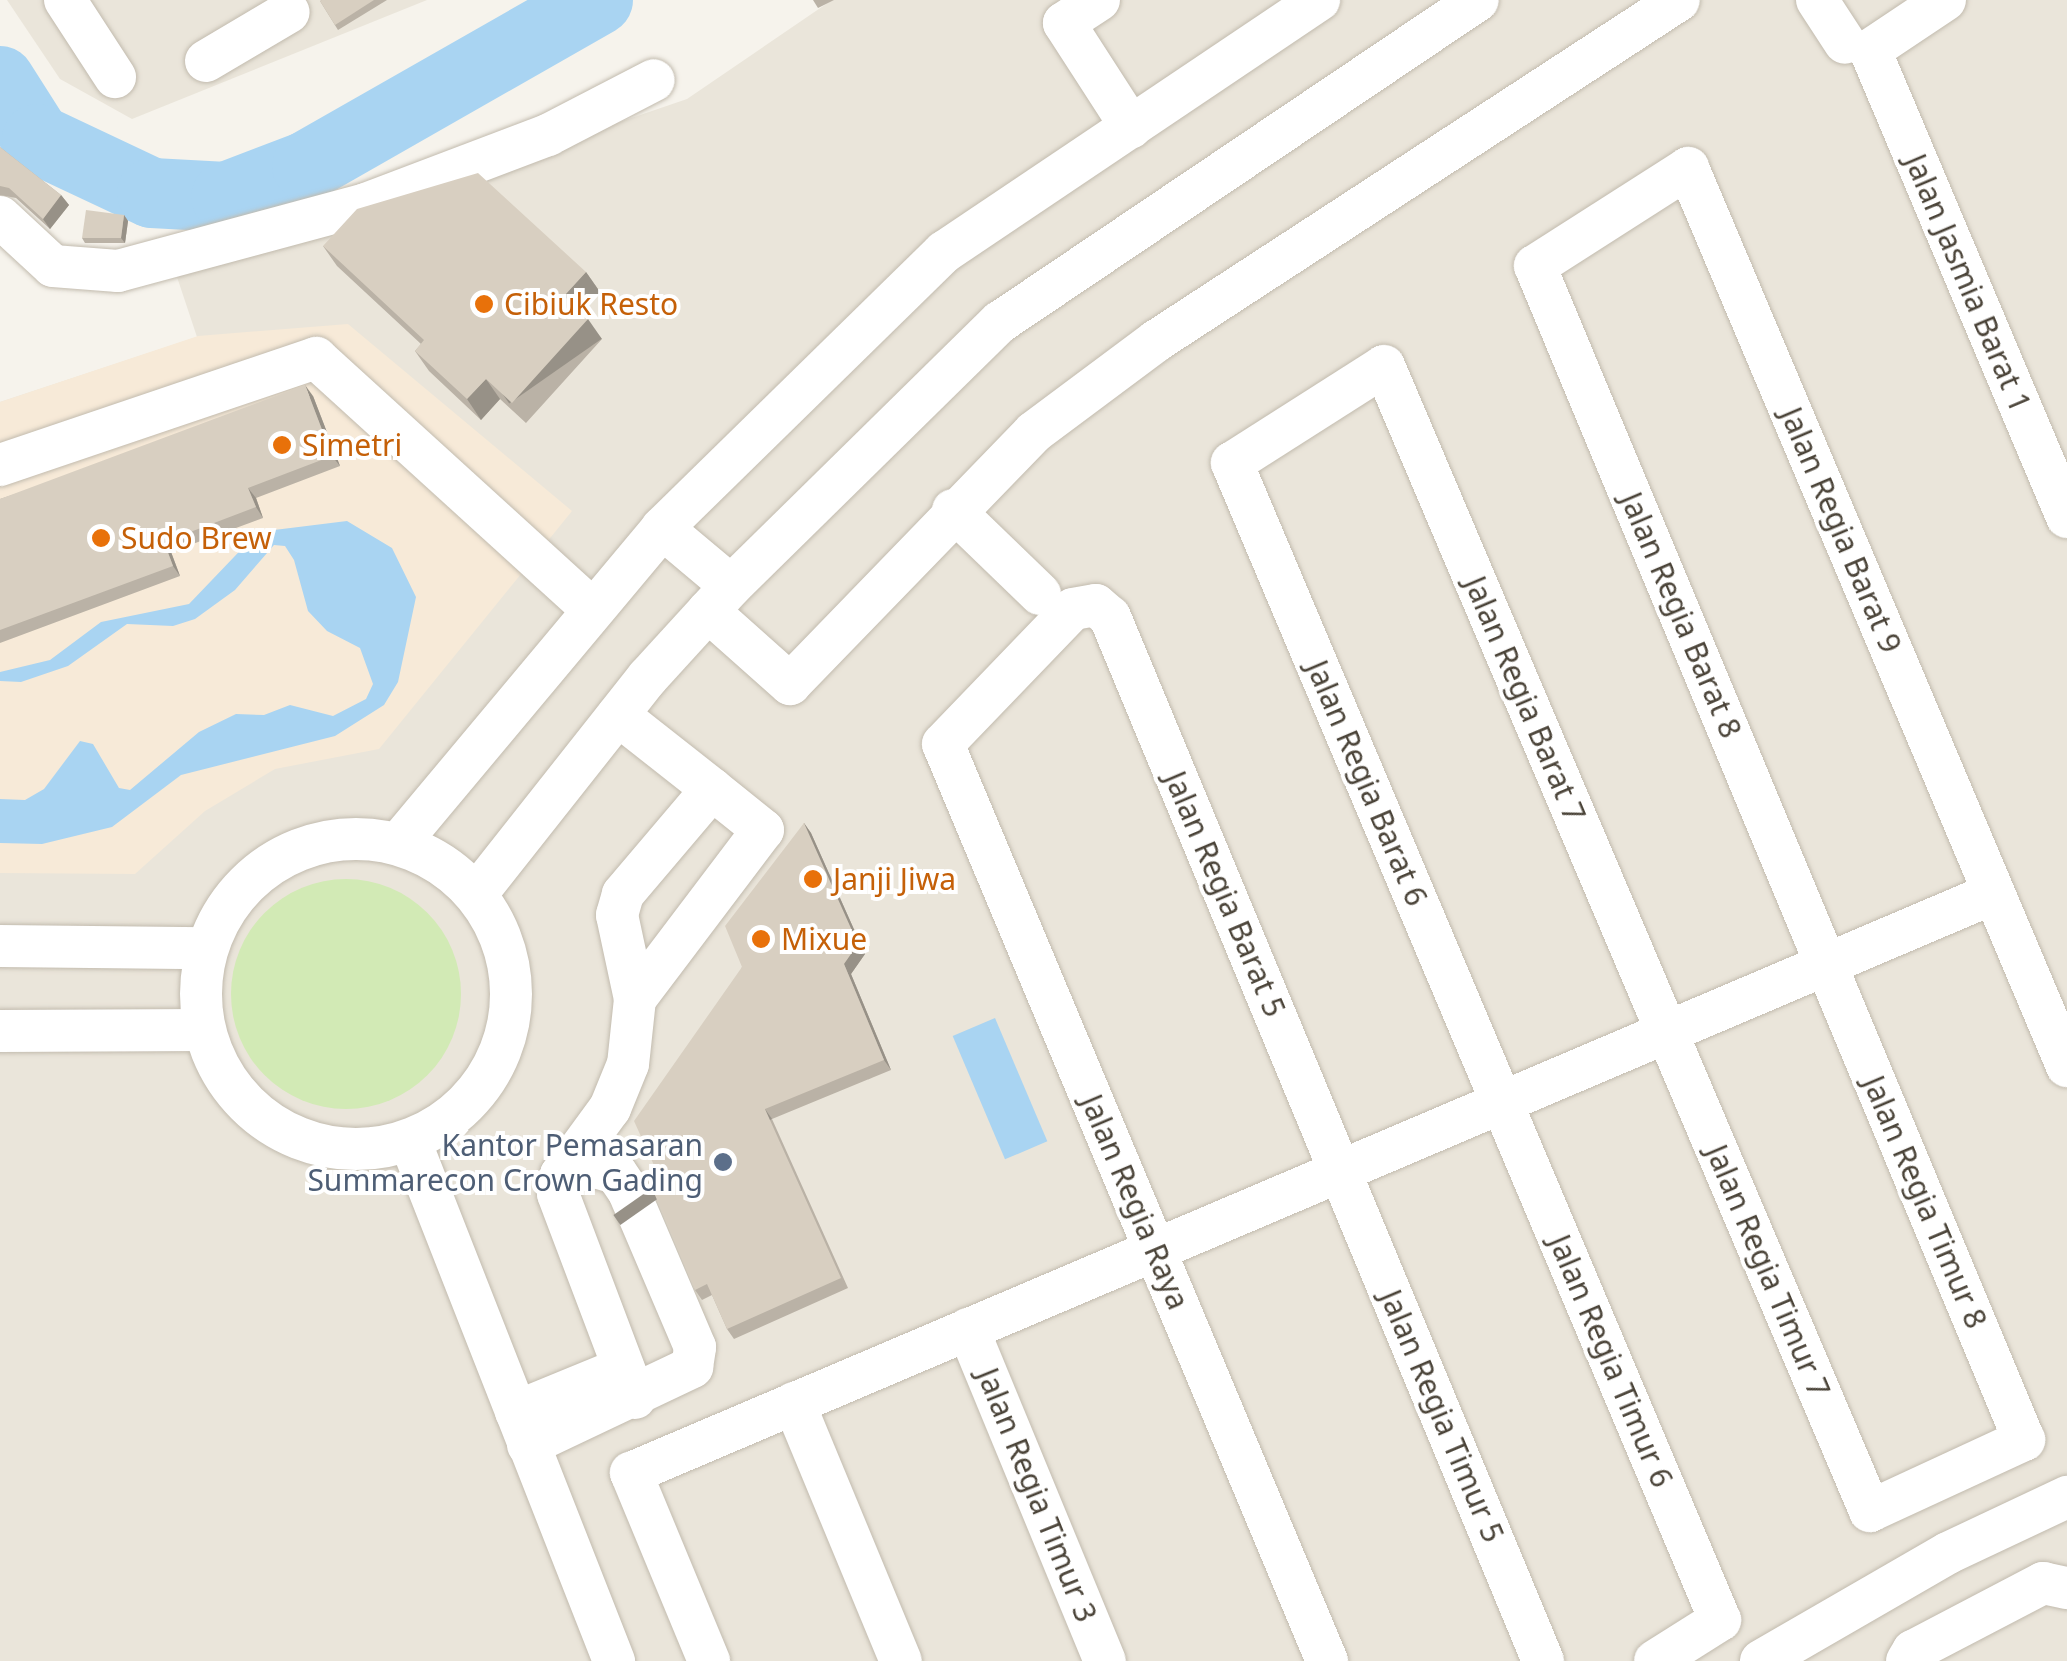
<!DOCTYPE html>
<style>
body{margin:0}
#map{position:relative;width:2067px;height:1661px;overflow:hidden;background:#f6f3ec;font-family:"Noto Sans",sans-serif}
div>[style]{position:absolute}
.residential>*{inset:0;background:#eae5da}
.commercial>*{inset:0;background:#f7ead8}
.green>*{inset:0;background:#d2eab5}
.round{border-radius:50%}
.water>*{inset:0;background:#a9d4f2;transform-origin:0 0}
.river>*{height:70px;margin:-35px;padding:0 35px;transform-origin:35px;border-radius:35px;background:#a9d4f2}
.roads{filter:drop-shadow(0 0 2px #c2bbae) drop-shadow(0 0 2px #c2bbae)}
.minor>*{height:42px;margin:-21px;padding:0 21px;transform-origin:21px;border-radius:21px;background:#fff}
.minor>.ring{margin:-21px;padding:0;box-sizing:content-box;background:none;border:42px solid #fff;border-radius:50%}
.wall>*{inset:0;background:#bab2a6}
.shaded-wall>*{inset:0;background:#979187;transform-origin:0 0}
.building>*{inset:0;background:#d8cfc1}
.dots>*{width:28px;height:28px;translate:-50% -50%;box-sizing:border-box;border:5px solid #fff;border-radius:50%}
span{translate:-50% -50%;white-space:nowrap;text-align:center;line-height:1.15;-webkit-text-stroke:8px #fff;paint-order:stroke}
.street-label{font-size:30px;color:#4b4439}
.food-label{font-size:30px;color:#c56008}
.left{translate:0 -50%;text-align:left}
.service-label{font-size:30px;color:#4e5e75}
.right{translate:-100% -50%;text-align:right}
</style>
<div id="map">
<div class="residential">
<div style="clip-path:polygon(7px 0,427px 0,132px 119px,60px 79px)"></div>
<div style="clip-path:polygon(832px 0,2067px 0,2067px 1661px,0 1661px,0 402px,197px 337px,176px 274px,687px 99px)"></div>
</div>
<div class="commercial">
<div style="clip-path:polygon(348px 324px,572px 511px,379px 749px,275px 769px,205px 811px,135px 874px,0 873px,0 402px,198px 336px)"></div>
</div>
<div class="green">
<div class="round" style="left:231px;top:879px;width:230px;height:230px"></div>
</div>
<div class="water">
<div style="clip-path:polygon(347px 521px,392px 548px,416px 597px,398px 682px,384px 705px,335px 736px,181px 775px,112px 827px,42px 844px,0 843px,0 799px,25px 800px,44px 789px,80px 741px,93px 744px,119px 788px,130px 790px,199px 732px,236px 714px,264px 715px,290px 705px,333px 716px,366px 699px,373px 684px,360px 648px,327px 631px,308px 611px,294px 560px,285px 546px,274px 545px,235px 590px,195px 619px,173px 626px,127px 624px,68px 666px,21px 682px,0 681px,0 672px,50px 660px,101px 622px,189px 604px,258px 532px)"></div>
<div style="left:995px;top:1018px;width:134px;height:46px;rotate:67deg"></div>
</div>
<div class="river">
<div style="left:0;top:81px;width:69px;rotate:57.5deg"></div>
<div style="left:37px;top:139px;width:127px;rotate:25.2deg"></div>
<div style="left:152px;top:193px;width:74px;rotate:3.1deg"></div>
<div style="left:226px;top:197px;width:87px;rotate:-20.9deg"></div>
<div style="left:307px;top:166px;width:335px;rotate:-29.7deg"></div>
</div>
<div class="roads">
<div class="minor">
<div style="left:65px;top:0;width:92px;rotate:57deg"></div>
<div style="left:1099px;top:0;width:42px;rotate:146.7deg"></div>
<div style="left:1064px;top:23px;width:124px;rotate:57.2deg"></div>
<div style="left:1817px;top:0;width:51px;rotate:56.9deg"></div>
<div style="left:1945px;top:0;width:90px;rotate:146.3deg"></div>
<div style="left:1870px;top:50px;width:507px;rotate:67.13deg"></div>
<div style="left:206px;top:61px;width:96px;rotate:-30.6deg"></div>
<div style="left:0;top:217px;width:72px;rotate:42.8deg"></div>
<div style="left:53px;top:266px;width:65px;rotate:4.4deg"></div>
<div style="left:118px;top:271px;width:257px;rotate:-15.1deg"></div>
<div style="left:366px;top:204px;width:195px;rotate:-20.8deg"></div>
<div style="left:548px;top:135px;width:119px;rotate:-27.4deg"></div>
<div style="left:0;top:465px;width:334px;rotate:-18.7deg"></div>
<div style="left:316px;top:358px;width:372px;rotate:42.3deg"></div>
<div style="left:953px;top:510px;width:121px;rotate:44deg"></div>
<div style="left:662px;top:528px;width:90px;rotate:40deg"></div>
<div style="left:708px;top:611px;width:110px;rotate:41.7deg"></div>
<div style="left:790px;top:684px;width:351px;rotate:-45.9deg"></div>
<div style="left:1034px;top:432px;width:152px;rotate:-36.7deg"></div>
<div style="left:1156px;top:341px;width:624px;rotate:-33.1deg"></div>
<div style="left:618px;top:715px;width:120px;rotate:38.2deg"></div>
<div style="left:712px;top:789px;width:138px;rotate:130.3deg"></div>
<div style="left:623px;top:894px;width:22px;rotate:106deg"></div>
<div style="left:617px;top:915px;width:86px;rotate:77.9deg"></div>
<div style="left:635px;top:999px;width:65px;rotate:96.1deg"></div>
<div style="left:628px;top:1064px;width:48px;rotate:112.2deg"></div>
<div style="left:610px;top:1108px;width:83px;rotate:126.2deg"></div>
<div style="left:561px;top:1175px;width:19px;rotate:99deg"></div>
<div style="left:558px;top:1194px;width:218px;rotate:69.3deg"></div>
<div class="ring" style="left:201px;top:839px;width:268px;height:268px"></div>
<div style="left:399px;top:843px;width:410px;rotate:-50.1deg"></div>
<div style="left:662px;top:528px;width:395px;rotate:-44.4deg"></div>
<div style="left:944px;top:252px;width:452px;rotate:-33.9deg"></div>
<div style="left:478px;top:892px;width:274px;rotate:-51.7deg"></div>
<div style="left:648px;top:677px;width:123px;rotate:-47.6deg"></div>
<div style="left:731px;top:586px;width:377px;rotate:-44.5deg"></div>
<div style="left:1000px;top:322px;width:576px;rotate:-33.97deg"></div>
<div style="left:0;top:946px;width:206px;rotate:0.6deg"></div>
<div style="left:635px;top:999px;width:212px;rotate:-52.9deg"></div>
<div style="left:763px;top:830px;width:65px;rotate:-141.2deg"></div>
<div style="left:0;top:1031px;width:204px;rotate:-0.3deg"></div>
<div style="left:410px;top:1141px;width:559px;rotate:68.58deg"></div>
<div style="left:968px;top:1329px;width:359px;rotate:67.6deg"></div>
<div style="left:794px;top:1403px;width:279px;rotate:67.5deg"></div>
<div style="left:516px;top:1412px;width:116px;rotate:-22.4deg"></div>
<div style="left:528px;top:1445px;width:182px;rotate:-25.4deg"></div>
<div style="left:692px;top:1367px;width:20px;rotate:-81deg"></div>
<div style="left:695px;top:1347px;width:168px;rotate:-113.1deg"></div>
<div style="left:629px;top:1192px;width:23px;rotate:-124deg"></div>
<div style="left:616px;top:1173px;width:22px;rotate:-164deg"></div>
<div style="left:595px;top:1167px;width:35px;rotate:167deg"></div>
<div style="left:709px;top:1661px;width:204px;rotate:-112.5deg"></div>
<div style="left:631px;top:1473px;width:1481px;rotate:-23.05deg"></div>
<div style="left:1327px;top:1661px;width:994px;rotate:-112.72deg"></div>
<div style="left:943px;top:744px;width:187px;rotate:-46.1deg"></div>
<div style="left:1073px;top:609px;width:23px;rotate:-10deg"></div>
<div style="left:1096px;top:605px;width:18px;rotate:41deg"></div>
<div style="left:1110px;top:617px;width:1130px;rotate:67.47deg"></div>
<div style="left:1655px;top:1661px;width:77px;rotate:-32.2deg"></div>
<div style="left:1720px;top:1620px;width:1256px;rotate:-112.87deg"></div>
<div style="left:1232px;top:463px;width:180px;rotate:-32.5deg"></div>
<div style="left:1384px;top:366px;width:1244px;rotate:67deg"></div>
<div style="left:1870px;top:1511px;width:170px;rotate:-24.8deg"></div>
<div style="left:2024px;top:1440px;width:1272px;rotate:-112.61deg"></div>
<div style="left:1535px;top:266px;width:182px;rotate:-32.6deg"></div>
<div style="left:1688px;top:168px;width:975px;rotate:67.12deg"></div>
<div style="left:1761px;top:1661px;width:216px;rotate:-30deg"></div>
<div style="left:1948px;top:1553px;width:132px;rotate:-25.2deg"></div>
<div style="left:1907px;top:1661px;width:12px;rotate:-59deg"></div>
<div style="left:1913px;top:1651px;width:147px;rotate:-27.6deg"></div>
<div style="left:2043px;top:1583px;width:25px;rotate:12deg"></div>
</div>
</div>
<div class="wall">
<div style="clip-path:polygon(322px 0,387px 0,338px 30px,320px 1px)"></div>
<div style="clip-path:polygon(813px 0,834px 0,818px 8px)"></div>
<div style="clip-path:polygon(0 147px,61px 195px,69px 205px,50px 229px,16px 198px,0 195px)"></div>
<div style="clip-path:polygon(124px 215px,128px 221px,125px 243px,85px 243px,82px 238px)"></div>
<div style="clip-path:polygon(323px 246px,586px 272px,600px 292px,581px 313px,602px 339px,526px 423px,500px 399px,481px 420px,429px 371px,415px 351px,421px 344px,337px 266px)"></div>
<div style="clip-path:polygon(313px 396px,340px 466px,256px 498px,263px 518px,171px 552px,180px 576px,0 643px,0 499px)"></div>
<div style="clip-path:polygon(804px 823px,811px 833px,865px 954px,851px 974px,891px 1070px,772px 1119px,848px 1288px,734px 1339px,727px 1329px,712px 1295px,702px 1300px,695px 1290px,662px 1183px,742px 967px)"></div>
</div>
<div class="shaded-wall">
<div style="clip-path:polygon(61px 195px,69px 205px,50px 229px,43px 219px)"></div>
<div style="clip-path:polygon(124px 215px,128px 221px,125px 243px,121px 238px)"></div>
<div style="clip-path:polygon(586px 272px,600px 292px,578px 316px,564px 296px)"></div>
<div style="left:588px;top:319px;width:24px;height:113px;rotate:55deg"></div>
<div style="clip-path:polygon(486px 379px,500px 399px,481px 420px,467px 399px)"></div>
<div style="clip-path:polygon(305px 385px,313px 396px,340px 466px,332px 456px)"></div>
<div style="clip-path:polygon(248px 488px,256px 498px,263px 518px,256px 507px)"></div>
<div style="clip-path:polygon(164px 542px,171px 552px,180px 576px,173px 566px)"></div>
<div style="clip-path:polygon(804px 823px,811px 833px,865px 954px,851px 974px,891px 1070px,884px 1060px,844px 964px)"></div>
<div style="left:765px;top:1109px;width:12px;height:185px;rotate:55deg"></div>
</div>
<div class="building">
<div style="clip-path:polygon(322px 0,374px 0,335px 25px,320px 1px)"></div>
<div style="clip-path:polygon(0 147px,61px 195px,43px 219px,9px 188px,0 186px)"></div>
<div style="clip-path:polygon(478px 173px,586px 272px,564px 296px,588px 319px,512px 403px,486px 379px,467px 399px,415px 351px,424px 340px,323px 246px,357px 209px)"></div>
<div style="clip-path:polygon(86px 210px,124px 215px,121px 238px,82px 238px)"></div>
<div style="clip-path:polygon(305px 385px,332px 456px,248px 488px,256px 507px,164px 542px,173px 566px,0 630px,0 499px)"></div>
<div style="clip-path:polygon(804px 823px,858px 944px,844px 964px,884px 1060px,765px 1109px,841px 1278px,727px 1329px,707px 1284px,695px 1290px,652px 1188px,662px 1183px,634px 1121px,742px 967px,725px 926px)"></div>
</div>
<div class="dots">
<div style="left:484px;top:304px;background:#e8710a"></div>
<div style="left:282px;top:445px;background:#e8710a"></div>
<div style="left:101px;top:538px;background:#e8710a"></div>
<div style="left:813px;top:879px;background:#e8710a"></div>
<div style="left:761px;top:939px;background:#e8710a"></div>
<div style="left:723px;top:1162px;background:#5c6f8a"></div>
</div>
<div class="street-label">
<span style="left:1968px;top:283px;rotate:67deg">Jalan Jasmia Barat 1</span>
<span style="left:1841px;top:530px;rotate:67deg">Jalan Regia Barat 9</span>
<span style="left:1681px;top:615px;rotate:67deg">Jalan Regia Barat 8</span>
<span style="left:1525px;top:699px;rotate:67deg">Jalan Regia Barat 7</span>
<span style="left:1367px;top:783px;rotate:67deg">Jalan Regia Barat 6</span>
<span style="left:1225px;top:894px;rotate:67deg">Jalan Regia Barat 5</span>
<span style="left:1135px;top:1202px;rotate:67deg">Jalan Regia Raya</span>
<span style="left:1925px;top:1202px;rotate:67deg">Jalan Regia Timur 8</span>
<span style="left:1768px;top:1271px;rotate:67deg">Jalan Regia Timur 7</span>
<span style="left:1611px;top:1361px;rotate:67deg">Jalan Regia Timur 6</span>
<span style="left:1442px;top:1416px;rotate:67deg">Jalan Regia Timur 5</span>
<span style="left:1037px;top:1495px;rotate:68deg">Jalan Regia Timur 3</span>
</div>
<div class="food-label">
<span class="left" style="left:504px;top:304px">Cibiuk Resto</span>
<span class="left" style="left:302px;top:445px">Simetri</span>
<span class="left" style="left:121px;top:538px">Sudo Brew</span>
<span class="left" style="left:833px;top:879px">Janji Jiwa</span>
<span class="left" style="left:781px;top:939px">Mixue</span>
</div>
<div class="service-label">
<span class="right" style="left:703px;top:1162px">Kantor Pemasaran<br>Summarecon Crown Gading</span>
</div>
</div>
